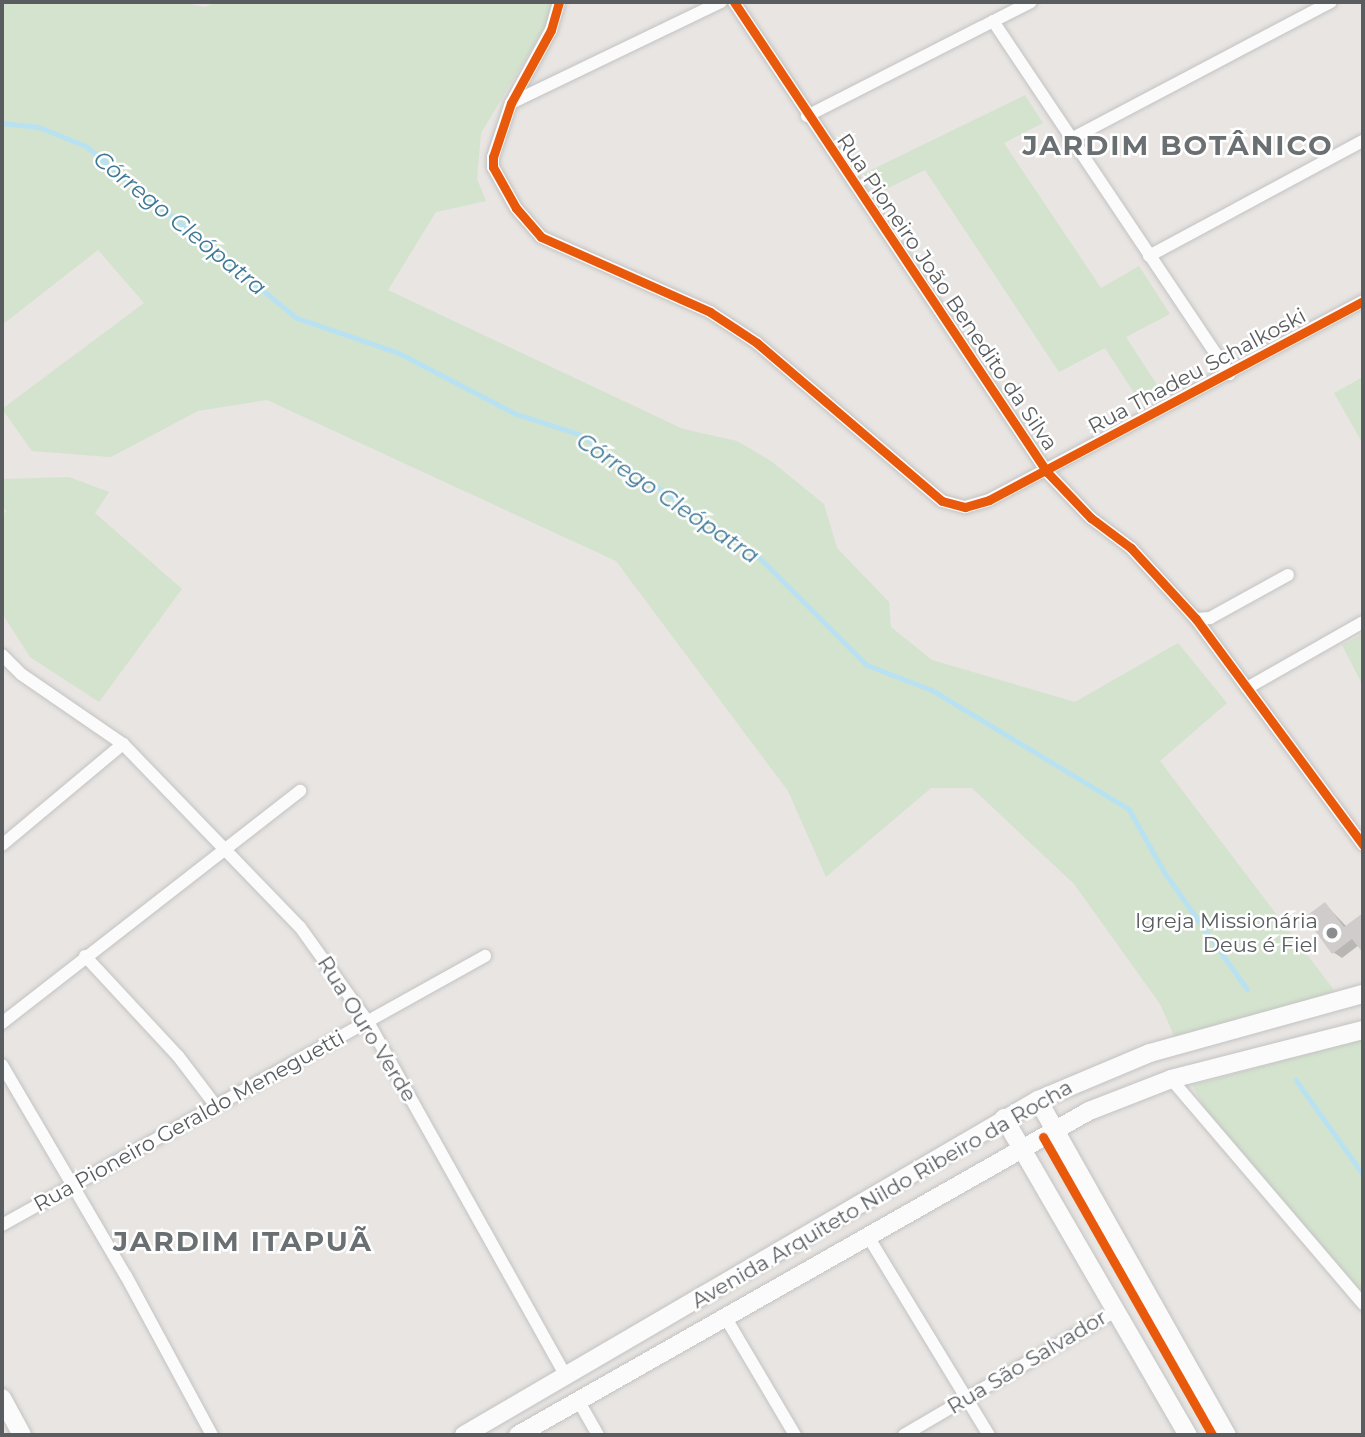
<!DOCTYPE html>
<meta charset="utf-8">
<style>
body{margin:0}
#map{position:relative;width:1365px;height:1437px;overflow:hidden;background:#e8e5e2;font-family:Montserrat,sans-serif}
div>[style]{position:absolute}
.green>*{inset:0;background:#d4e3ce}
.shadow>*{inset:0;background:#0003}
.stream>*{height:4.5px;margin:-2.25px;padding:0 2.25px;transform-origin:2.25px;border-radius:2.25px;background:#b8e2f1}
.building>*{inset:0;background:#cfcccb}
.roads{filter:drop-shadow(0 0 2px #c3c3c3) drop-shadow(0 0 2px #c3c3c3)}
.minor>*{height:12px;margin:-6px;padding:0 6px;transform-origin:6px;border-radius:6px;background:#fcfbfb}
.secondary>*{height:18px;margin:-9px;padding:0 9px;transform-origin:9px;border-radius:9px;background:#fcfbfb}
.cycleway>*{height:9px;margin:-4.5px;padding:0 4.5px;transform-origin:4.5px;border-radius:4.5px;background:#e8590c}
.dots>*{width:19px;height:19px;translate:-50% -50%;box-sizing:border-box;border:4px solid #fff;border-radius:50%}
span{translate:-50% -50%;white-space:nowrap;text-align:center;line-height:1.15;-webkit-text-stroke:5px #fff;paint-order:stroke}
.street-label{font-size:21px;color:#595d60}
.poi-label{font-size:21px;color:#595d60}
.right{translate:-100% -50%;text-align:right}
.water-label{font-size:23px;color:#3e7897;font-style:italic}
.district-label{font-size:28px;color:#6a6f72;font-weight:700;letter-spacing:2px}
.frame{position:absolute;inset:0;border:4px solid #595d60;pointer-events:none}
</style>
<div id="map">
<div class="green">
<div style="clip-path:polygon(2px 2px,179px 2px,205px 7px,217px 2px,552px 2px,547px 24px,481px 133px,477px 179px,486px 201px,436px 212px,388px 290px,683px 429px,737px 441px,771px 461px,824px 504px,837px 548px,889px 602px,891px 627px,932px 660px,1075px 702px,1178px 643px,1227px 703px,1160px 761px,1337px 994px,1176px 1040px,1160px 1004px,1074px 884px,972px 788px,931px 788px,826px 877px,788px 791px,616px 561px,267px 400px,198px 411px,111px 457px,32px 451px,2px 409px,144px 303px,98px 250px,2px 325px)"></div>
<div style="clip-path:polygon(1025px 95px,1043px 123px,1004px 143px,1101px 288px,1139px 266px,1170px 314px,1126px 337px,1159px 388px,1138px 399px,1105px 348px,1059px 372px,925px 170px,876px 194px,863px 174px)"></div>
<div style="clip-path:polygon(1363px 377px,1363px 444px,1334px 393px)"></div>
<div style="clip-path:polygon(69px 477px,109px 492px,95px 513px,182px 589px,99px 702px,30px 657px,2px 613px,2px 515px,7px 511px,2px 506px,2px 479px)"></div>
<div style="clip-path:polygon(1363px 634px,1363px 686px,1342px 645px)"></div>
<div style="clip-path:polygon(1363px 1039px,1363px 1297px,1212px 1122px,1192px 1085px)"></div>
</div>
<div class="shadow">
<div style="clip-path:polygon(1325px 904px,1347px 927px,1363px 915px,1363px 950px,1359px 945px,1342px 958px,1333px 952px)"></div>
</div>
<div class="stream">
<div style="left:2px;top:123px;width:37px;rotate:6deg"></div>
<div style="left:39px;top:127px;width:51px;rotate:22deg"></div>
<div style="left:86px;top:146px;width:272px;rotate:39.2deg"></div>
<div style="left:297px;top:318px;width:108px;rotate:18.9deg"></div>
<div style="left:399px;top:353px;width:132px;rotate:27.5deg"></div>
<div style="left:516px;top:414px;width:66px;rotate:17.6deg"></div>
<div style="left:579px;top:434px;width:211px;rotate:34deg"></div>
<div style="left:754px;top:552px;width:160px;rotate:45deg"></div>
<div style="left:867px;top:665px;width:70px;rotate:21deg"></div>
<div style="left:932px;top:690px;width:230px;rotate:31.1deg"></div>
<div style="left:1129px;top:809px;width:73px;rotate:60.6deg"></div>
<div style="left:1165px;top:873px;width:142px;rotate:54.7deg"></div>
<div style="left:1296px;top:1080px;width:115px;rotate:54.5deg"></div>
</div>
<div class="building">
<div style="clip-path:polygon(1325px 902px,1344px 927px,1363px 913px,1363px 953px,1352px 939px,1332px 954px,1305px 917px)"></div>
</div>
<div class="roads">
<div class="minor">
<div style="left:559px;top:2px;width:29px;rotate:106deg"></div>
<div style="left:551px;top:30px;width:83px;rotate:118.7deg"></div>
<div style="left:511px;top:103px;width:57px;rotate:108.4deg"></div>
<div style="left:493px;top:157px;width:10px;rotate:90deg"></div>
<div style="left:493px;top:167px;width:47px;rotate:60.7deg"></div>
<div style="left:516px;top:208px;width:38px;rotate:49deg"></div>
<div style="left:541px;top:237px;width:185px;rotate:23.9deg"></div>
<div style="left:710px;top:312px;width:56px;rotate:33.4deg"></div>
<div style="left:757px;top:343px;width:243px;rotate:40.5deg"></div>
<div style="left:942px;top:501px;width:24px;rotate:15deg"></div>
<div style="left:965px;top:507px;width:25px;rotate:-16deg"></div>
<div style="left:989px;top:500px;width:424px;rotate:-28deg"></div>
<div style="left:734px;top:2px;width:565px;rotate:56.34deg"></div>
<div style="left:1047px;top:472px;width:64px;rotate:46.3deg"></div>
<div style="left:1091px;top:518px;width:50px;rotate:36.9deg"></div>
<div style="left:1131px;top:548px;width:96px;rotate:47.5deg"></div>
<div style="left:1196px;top:619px;width:281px;rotate:53.5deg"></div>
<div style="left:993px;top:21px;width:425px;rotate:56.2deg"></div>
<div style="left:511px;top:103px;width:233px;rotate:-25.7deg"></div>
<div style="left:807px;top:116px;width:251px;rotate:-27deg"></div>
<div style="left:1069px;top:140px;width:296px;rotate:-27.8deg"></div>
<div style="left:1149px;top:256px;width:243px;rotate:-28.3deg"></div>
<div style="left:1196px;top:619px;width:14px;rotate:-4deg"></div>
<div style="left:1210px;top:618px;width:89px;rotate:-28.9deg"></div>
<div style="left:2px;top:655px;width:27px;rotate:45deg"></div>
<div style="left:21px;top:674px;width:124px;rotate:34.5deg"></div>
<div style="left:123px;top:744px;width:255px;rotate:46deg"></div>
<div style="left:300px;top:927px;width:117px;rotate:54.4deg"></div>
<div style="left:368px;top:1022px;width:406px;rotate:60.8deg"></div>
<div style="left:1247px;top:688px;width:133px;rotate:-29.6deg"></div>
<div style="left:2px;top:845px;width:158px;rotate:-39.9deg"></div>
<div style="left:85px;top:956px;width:137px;rotate:47.1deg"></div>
<div style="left:178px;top:1056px;width:63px;rotate:52.8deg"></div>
<div style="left:2px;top:1023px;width:378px;rotate:-37.9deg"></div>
<div style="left:2px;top:1065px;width:245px;rotate:59.6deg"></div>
<div style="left:126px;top:1276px;width:181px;rotate:61.6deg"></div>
<div style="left:1171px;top:1079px;width:296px;rotate:49.5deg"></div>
<div style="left:2px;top:1225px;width:553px;rotate:-29.12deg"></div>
<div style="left:869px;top:1238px;width:231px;rotate:58.7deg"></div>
<div style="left:727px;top:1320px;width:134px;rotate:59.4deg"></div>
<div style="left:578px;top:1400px;width:40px;rotate:60.3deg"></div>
<div style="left:904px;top:1435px;width:245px;rotate:-30.4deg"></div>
</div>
<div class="secondary">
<div style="left:1038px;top:1100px;width:385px;rotate:60.6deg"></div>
<div style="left:1004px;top:1118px;width:367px;rotate:59.9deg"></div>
<div style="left:2px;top:1398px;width:42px;rotate:61.6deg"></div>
<div style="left:464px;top:1435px;width:665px;rotate:-30.27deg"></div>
<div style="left:1038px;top:1100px;width:121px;rotate:-22.8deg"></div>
<div style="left:1150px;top:1053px;width:221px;rotate:-15.5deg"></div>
<div style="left:518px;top:1435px;width:657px;rotate:-29.57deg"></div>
<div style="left:1089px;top:1111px;width:88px;rotate:-21.3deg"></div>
<div style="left:1171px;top:1079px;width:198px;rotate:-14.3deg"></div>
</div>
</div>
<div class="cycleway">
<div style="left:559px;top:2px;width:29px;rotate:106deg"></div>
<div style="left:551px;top:30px;width:83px;rotate:118.7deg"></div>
<div style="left:511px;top:103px;width:57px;rotate:108.4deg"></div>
<div style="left:493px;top:157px;width:10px;rotate:90deg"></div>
<div style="left:493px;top:167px;width:47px;rotate:60.7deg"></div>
<div style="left:516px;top:208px;width:38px;rotate:49deg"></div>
<div style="left:541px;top:237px;width:185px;rotate:23.9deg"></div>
<div style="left:710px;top:312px;width:56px;rotate:33.4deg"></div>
<div style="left:757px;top:343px;width:243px;rotate:40.5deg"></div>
<div style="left:942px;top:501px;width:24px;rotate:15deg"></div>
<div style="left:965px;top:507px;width:25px;rotate:-16deg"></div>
<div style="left:989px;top:500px;width:424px;rotate:-28deg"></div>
<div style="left:734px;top:2px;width:565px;rotate:56.34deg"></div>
<div style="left:1047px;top:472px;width:64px;rotate:46.3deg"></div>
<div style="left:1091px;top:518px;width:50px;rotate:36.9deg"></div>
<div style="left:1131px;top:548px;width:96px;rotate:47.5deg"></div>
<div style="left:1196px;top:619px;width:281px;rotate:53.5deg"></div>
<div style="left:1043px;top:1137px;width:343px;rotate:60.4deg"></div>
</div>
<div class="dots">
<div style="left:1332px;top:933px;background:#8b8d8e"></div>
</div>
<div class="street-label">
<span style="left:947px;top:292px;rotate:56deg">Rua Pioneiro João Benedito da Silva</span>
<span style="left:1197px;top:371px;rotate:-28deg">Rua Thadeu Schalkoski</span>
<span style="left:367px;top:1029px;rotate:58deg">Rua Ouro Verde</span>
<span style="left:189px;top:1121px;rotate:-29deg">Rua Pioneiro Geraldo Meneguetti</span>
<span style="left:882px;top:1194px;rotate:-30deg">Avenida Arquiteto Nildo Ribeiro da Rocha</span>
<span style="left:1027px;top:1362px;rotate:-31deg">Rua São Salvador</span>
</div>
<div class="poi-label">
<span class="right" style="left:1318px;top:933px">Igreja Missionária<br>Deus é Fiel</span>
</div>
<div class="water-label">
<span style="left:180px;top:223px;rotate:39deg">Córrego Cleópatra</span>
<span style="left:668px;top:498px;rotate:34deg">Córrego Cleópatra</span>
</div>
<div class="district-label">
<span style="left:1178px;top:145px">JARDIM BOTÂNICO</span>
<span style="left:243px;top:1241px">JARDIM ITAPUÃ</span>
</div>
<div class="frame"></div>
</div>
